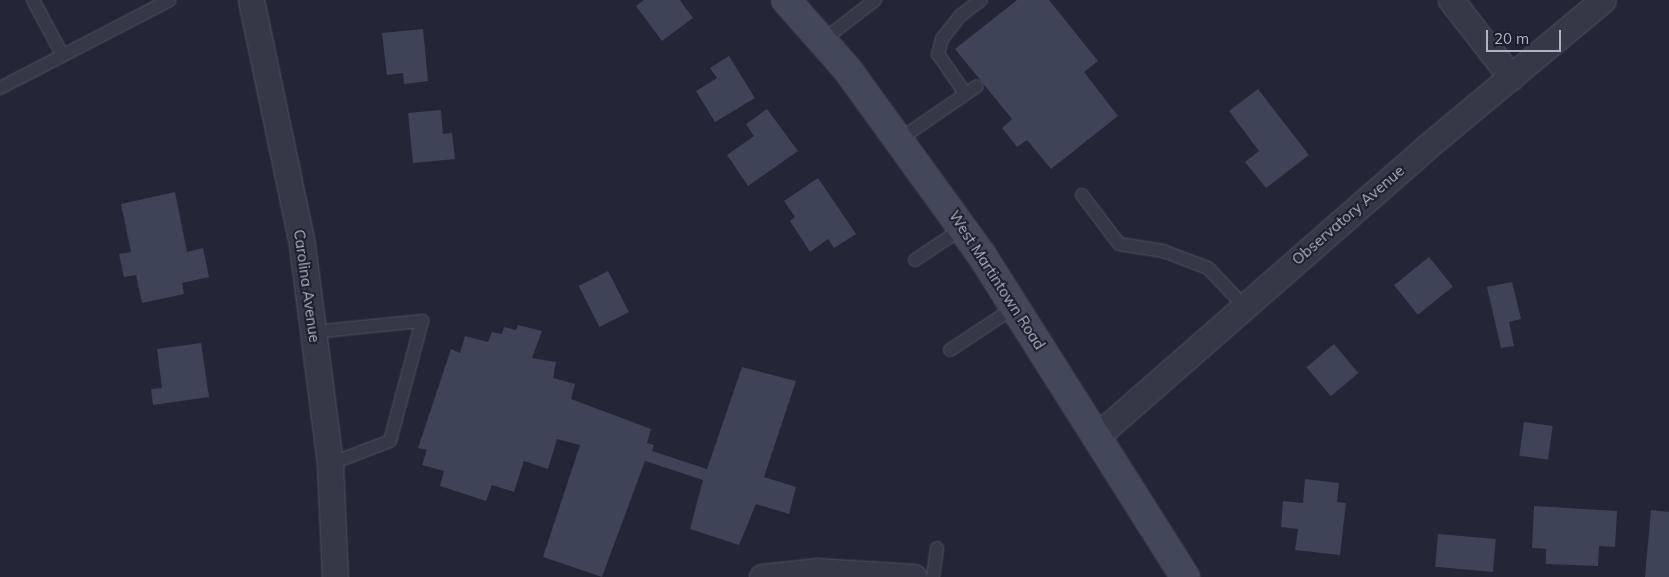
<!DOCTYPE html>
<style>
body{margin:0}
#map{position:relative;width:1669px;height:577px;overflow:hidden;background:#222637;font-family:Mulish,sans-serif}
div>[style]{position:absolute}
.building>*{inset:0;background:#3e4357;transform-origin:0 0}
.roads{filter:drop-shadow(0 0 1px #505362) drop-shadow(0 0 1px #505362)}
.lane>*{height:12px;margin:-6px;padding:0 6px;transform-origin:6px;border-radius:6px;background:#353947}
.street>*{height:25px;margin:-12.5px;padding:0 12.5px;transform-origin:12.5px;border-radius:12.5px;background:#353947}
.secondary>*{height:28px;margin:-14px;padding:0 14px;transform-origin:14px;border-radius:14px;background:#43475a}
span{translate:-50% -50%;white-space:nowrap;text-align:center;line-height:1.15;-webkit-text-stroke:4px #1b1e2c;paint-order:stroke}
.street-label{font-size:15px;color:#b0b3c4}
.scale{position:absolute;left:1486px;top:30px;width:75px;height:22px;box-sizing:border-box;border:2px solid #b0b3c4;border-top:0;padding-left:6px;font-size:15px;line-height:18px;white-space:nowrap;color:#b0b3c4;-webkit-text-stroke:4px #1b1e2c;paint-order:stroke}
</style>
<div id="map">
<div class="building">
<div style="clip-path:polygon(644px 0,680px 0,693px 18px,662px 41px,636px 6px)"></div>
<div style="clip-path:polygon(1017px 0,1049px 0,1098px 61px,1084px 72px,1118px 116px,1051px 169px,1027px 140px,1017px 147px,1002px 128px,1012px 119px,955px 49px)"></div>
<div style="clip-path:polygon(423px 29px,428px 81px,404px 84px,403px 73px,387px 75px,382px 33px)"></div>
<div style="clip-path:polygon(729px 56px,755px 98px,715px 122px,696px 91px,717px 78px,710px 68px)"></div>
<div style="clip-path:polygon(1258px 89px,1309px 155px,1266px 188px,1245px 162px,1259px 151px,1229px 111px)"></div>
<div style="clip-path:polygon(767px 109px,798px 151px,748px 186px,727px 155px,754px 136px,746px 124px)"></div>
<div style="clip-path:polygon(441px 110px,443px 134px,452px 133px,455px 159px,413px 163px,408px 113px)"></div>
<div style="clip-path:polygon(818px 178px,856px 234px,834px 248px,828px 239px,810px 252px,790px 221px,795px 217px,784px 201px)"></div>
<div style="clip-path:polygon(175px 192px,187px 252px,203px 248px,209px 277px,182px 283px,184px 294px,142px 303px,136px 275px,124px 277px,119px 254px,131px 252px,121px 204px)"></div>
<div style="left:1429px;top:257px;width:38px;height:45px;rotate:51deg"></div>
<div style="left:608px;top:271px;width:46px;height:33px;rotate:63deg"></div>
<div style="clip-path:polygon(1512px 282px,1521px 319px,1509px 322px,1514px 346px,1501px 348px,1487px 287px)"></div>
<div style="clip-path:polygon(518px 325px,542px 331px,532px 358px,556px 362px,553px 378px,575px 384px,571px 399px,651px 429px,647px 443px,654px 445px,652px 451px,707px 469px,742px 367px,796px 381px,764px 477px,796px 487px,789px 514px,756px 504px,739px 545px,690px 529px,703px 480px,645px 461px,602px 577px,543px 557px,580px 445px,557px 439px,548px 469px,524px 461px,514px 492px,492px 485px,486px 501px,440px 486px,444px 471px,422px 465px,427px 450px,418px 448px,451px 349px,460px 353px,465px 336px,488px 342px,492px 332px,502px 334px,504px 327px,516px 330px)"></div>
<div style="clip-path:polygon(201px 343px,209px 397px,153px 405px,151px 389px,162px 388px,157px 349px)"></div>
<div style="left:1334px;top:344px;width:38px;height:36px;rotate:50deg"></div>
<div style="left:1524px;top:422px;width:29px;height:34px;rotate:8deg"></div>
<div style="clip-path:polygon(1305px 479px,1339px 483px,1337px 502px,1346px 503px,1340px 555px,1295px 550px,1298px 529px,1281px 527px,1283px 501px,1303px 503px)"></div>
<div style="clip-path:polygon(1534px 506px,1617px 511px,1615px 547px,1599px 546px,1598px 566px,1546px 564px,1546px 549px,1532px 548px)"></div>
<div style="clip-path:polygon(1651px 510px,1669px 512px,1669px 577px,1645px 577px)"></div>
<div style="left:1438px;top:534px;width:58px;height:33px;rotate:5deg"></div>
</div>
<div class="roads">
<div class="lane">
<div style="left:33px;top:0;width:61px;rotate:61.8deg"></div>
<div style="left:822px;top:41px;width:67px;rotate:-37.7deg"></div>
<div style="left:0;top:88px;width:191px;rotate:-27.4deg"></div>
<div style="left:965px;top:93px;width:47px;rotate:-124.7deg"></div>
<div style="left:938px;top:54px;width:16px;rotate:-75deg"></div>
<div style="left:942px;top:39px;width:31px;rotate:-52deg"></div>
<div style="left:961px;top:15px;width:25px;rotate:-37deg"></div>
<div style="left:900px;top:139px;width:93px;rotate:-34.5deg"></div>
<div style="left:1082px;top:195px;width:61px;rotate:52.9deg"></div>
<div style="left:1119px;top:244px;width:45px;rotate:9deg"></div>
<div style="left:1163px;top:251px;width:48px;rotate:20.7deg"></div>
<div style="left:1208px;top:268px;width:52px;rotate:46.5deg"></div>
<div style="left:915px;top:260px;width:58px;rotate:-33.7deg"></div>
<div style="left:313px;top:332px;width:110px;rotate:-5.8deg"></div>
<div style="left:422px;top:321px;width:124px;rotate:104.9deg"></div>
<div style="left:390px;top:441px;width:64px;rotate:159deg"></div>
<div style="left:950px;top:350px;width:78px;rotate:-33.5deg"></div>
<div style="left:933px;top:577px;width:29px;rotate:-82deg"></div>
</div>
<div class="street">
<div style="left:251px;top:0;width:250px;rotate:78.2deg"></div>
<div style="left:302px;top:245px;width:221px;rotate:82.7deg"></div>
<div style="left:330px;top:464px;width:113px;rotate:87.5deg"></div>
<div style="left:1451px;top:0;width:98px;rotate:52.1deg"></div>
<div style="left:1098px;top:435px;width:432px;rotate:-41.2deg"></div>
<div style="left:1423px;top:150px;width:234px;rotate:-39.8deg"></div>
<div style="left:762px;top:577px;width:54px;rotate:-6.3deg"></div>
<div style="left:816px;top:571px;width:98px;rotate:3.5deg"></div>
</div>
<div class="secondary">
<div style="left:786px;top:0;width:92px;rotate:48.5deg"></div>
<div style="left:847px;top:69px;width:228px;rotate:54.1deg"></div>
<div style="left:981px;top:254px;width:382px;rotate:57.7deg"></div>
</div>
</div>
<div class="street-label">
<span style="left:1348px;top:215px;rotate:-41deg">Observatory Avenue</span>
<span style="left:997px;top:280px;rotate:57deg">West Martintown Road</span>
<span style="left:307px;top:286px;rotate:82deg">Carolina Avenue</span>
</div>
<div class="scale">20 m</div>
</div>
